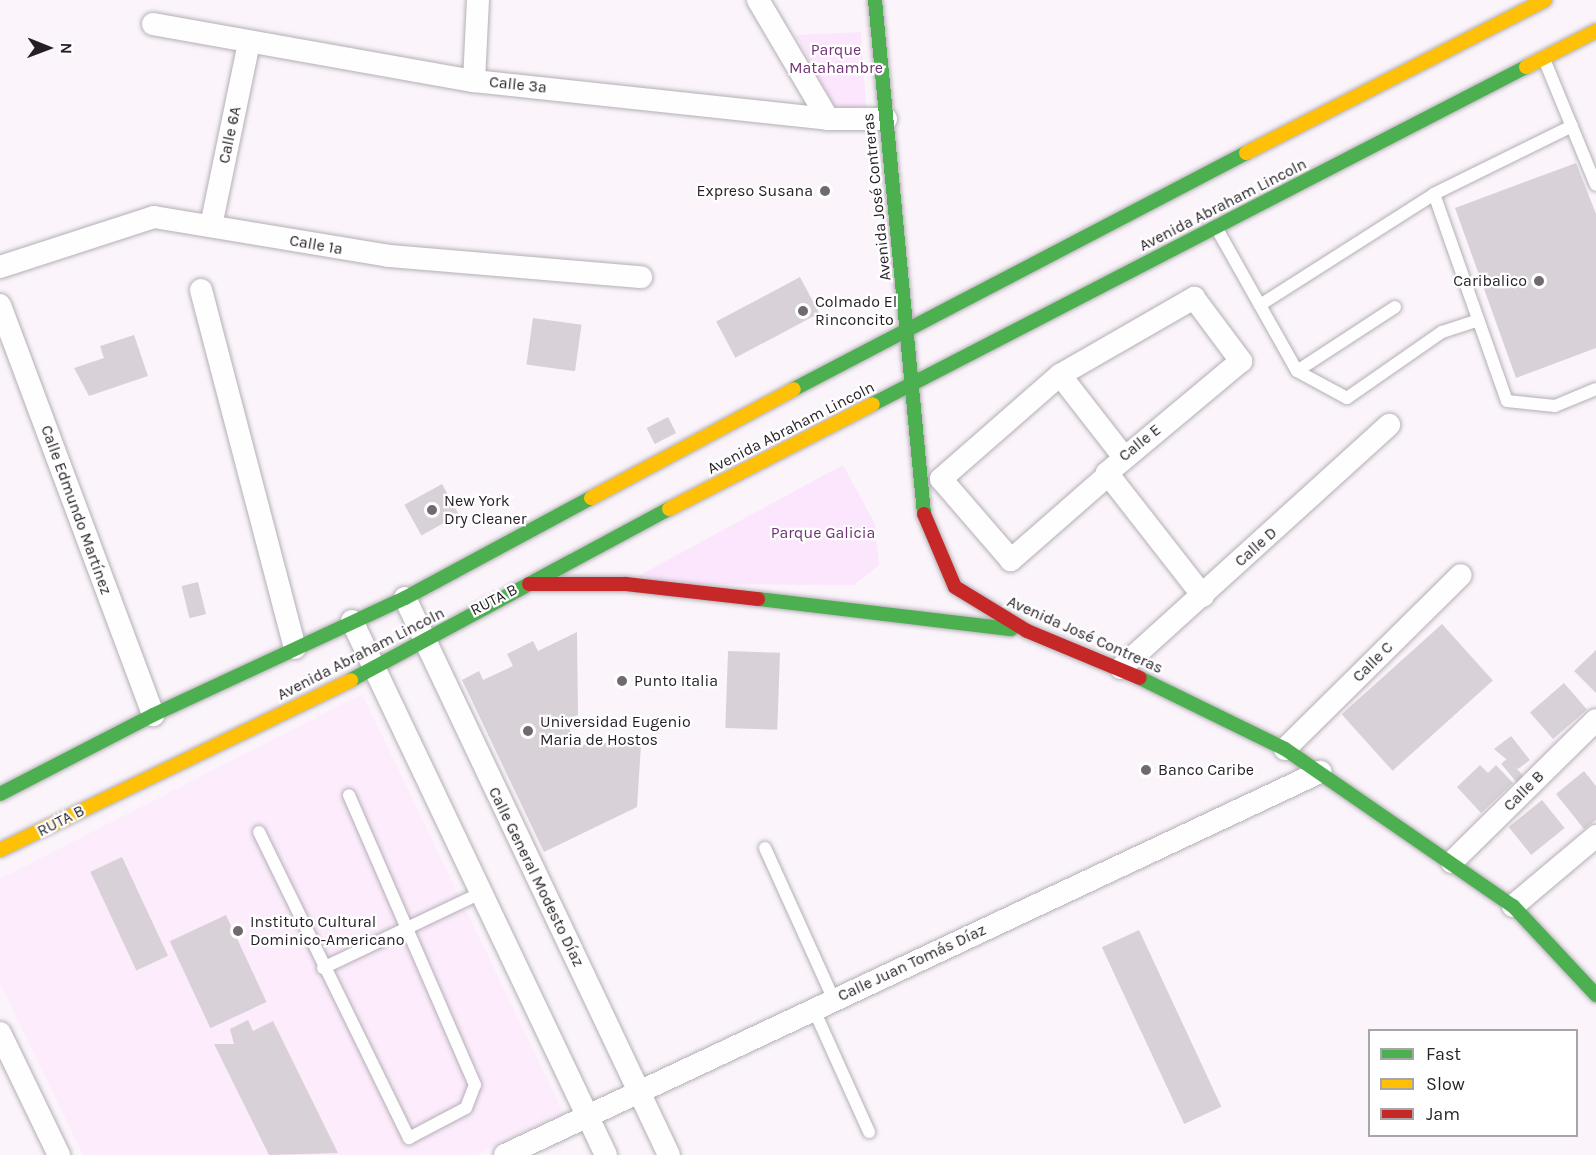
<!DOCTYPE html>
<meta charset="utf-8">
<style>
body{margin:0}
#map{position:relative;width:1596px;height:1155px;overflow:hidden;background:#fbf5fb;font-family:Karla,sans-serif}
div>[style]{position:absolute}
.built>*{inset:0;background:#fcecfc}
.green>*{inset:0;background:#fce6fd}
.building>*{inset:0;background:#d8d2d8;transform-origin:0 0}
.roads{filter:drop-shadow(0 0 2px #b4afb5) drop-shadow(0 0 2px #b4afb5)}
.lane>*{height:12px;margin:-6px;padding:0 6px;transform-origin:6px;border-radius:6px;background:#fefefe}
.street>*{height:22px;margin:-11px;padding:0 11px;transform-origin:11px;border-radius:11px;background:#fefefe}
.fast>*{height:14px;margin:-7px;padding:0 7px;transform-origin:7px;border-radius:7px;background:#4caf50}
.slow>*{height:14px;margin:-7px;padding:0 7px;transform-origin:7px;border-radius:7px;background:#ffc107}
.jam>*{height:14px;margin:-7px;padding:0 7px;transform-origin:7px;border-radius:7px;background:#c62828}
.dots>*{width:16px;height:16px;translate:-50% -50%;box-sizing:border-box;border:3px solid #fff;border-radius:50%}
span{translate:-50% -50%;white-space:nowrap;text-align:center;line-height:1.15;-webkit-text-stroke:4.5px #fff;paint-order:stroke}
.park-label{font-size:16px;color:#733278}
.street-label{font-size:16px;color:#251f25}
.poi-label{font-size:16px;color:#251f25}
.right{translate:-100% -50%;text-align:right}
.left{translate:0 -50%;text-align:left}
.legend{position:absolute;left:1368px;top:1029px;width:210px;height:108px;box-sizing:border-box;background:#fff;border:2px solid #a8a5a8;margin:0;padding:8px 10px;list-style:none;font-size:18px;color:#251f25}
.legend li{display:flex;align-items:center;gap:12px;height:30px}
.legend b{width:30px;border:2px solid #a8a5a8}
.north{position:absolute;left:18px;top:18px;width:60px;height:60px;-webkit-text-stroke:4px #fff;paint-order:stroke;rotate:91deg;font-size:16px;font-weight:700;line-height:24px;text-align:center;color:#251f25}
.north::after{content:'';display:block;margin:auto;width:21px;height:27px;background:#251f25;clip-path:polygon(50% 0,100% 100%,50% 72%,0 100%)}
</style>
<div id="map">
<div class="built">
<div style="clip-path:polygon(362px 694px,564px 1114px,476px 1155px,83px 1155px,0 983px,0 879px)"></div>
</div>
<div class="green">
<div style="clip-path:polygon(861px 32px,866px 107px,836px 110px,796px 35px)"></div>
<div style="clip-path:polygon(843px 465px,875px 524px,879px 565px,854px 585px,658px 584px,638px 576px)"></div>
</div>
<div class="building">
<div style="clip-path:polygon(1576px 163px,1596px 214px,1596px 348px,1516px 378px,1455px 208px)"></div>
<div style="left:800px;top:277px;width:41px;height:95px;rotate:62deg"></div>
<div style="left:533px;top:318px;width:49px;height:47px;rotate:8deg"></div>
<div style="clip-path:polygon(134px 335px,148px 376px,89px 396px,74px 368px,104px 358px,100px 346px)"></div>
<div style="left:668px;top:417px;width:18px;height:24px;rotate:63deg"></div>
<div style="left:442px;top:484px;width:35px;height:43px;rotate:61deg"></div>
<div style="left:198px;top:582px;width:33px;height:17px;rotate:76deg"></div>
<div style="left:1442px;top:624px;width:76px;height:135px;rotate:48deg"></div>
<div style="clip-path:polygon(577px 632px,578px 715px,566px 720px,577px 748px,590px 742px,641px 745px,637px 807px,544px 852px,462px 680px,479px 671px,483px 680px,513px 666px,507px 654px,533px 641px,538px 651px)"></div>
<div style="clip-path:polygon(1596px 650px,1596px 693px,1574px 671px)"></div>
<div style="left:728px;top:651px;width:52px;height:77px;rotate:2deg"></div>
<div style="left:1564px;top:683px;width:35px;height:45px;rotate:49deg"></div>
<div style="clip-path:polygon(1511px 736px,1530px 760px,1518px 769px,1494px 749px)"></div>
<div style="left:1508px;top:758px;width:25px;height:9px;rotate:50deg"></div>
<div style="clip-path:polygon(1480px 765px,1488px 773px,1496px 765px,1513px 783px,1481px 813px,1457px 787px)"></div>
<div style="clip-path:polygon(1584px 771px,1596px 786px,1596px 820px,1584px 829px,1556px 794px)"></div>
<div style="left:1542px;top:800px;width:36px;height:43px;rotate:51deg"></div>
<div style="left:122px;top:857px;width:109px;height:35px;rotate:65deg"></div>
<div style="left:226px;top:915px;width:96px;height:62px;rotate:65deg"></div>
<div style="left:1139px;top:930px;width:195px;height:41px;rotate:65deg"></div>
<div style="clip-path:polygon(248px 1020px,253px 1031px,273px 1021px,338px 1153px,269px 1155px,214px 1044px,234px 1044px,230px 1029px)"></div>
</div>
<div class="roads">
<div class="lane">
<div style="left:1544px;top:59px;width:136px;rotate:67.6deg"></div>
<div style="left:1572px;top:126px;width:154px;rotate:153.8deg"></div>
<div style="left:1434px;top:194px;width:219px;rotate:70.6deg"></div>
<div style="left:1507px;top:401px;width:48px;rotate:5.9deg"></div>
<div style="left:1555px;top:406px;width:44px;rotate:-22.5deg"></div>
<div style="left:1217px;top:229px;width:163px;rotate:60.6deg"></div>
<div style="left:1297px;top:371px;width:57px;rotate:28.4deg"></div>
<div style="left:1347px;top:398px;width:116px;rotate:-34.8deg"></div>
<div style="left:1442px;top:332px;width:38px;rotate:-18deg"></div>
<div style="left:1260px;top:305px;width:206px;rotate:-32.5deg"></div>
<div style="left:1297px;top:371px;width:117px;rotate:-33.1deg"></div>
<div style="left:259px;top:832px;width:341px;rotate:63.9deg"></div>
<div style="left:409px;top:1138px;width:64px;rotate:-27.8deg"></div>
<div style="left:466px;top:1108px;width:25px;rotate:-69deg"></div>
<div style="left:475px;top:1085px;width:316px;rotate:-113.5deg"></div>
<div style="left:765px;top:848px;width:167px;rotate:65.6deg"></div>
<div style="left:323px;top:968px;width:175px;rotate:-25.4deg"></div>
<div style="left:814px;top:1010px;width:134px;rotate:65.7deg"></div>
</div>
<div class="street">
<div style="left:758px;top:0;width:138px;rotate:59.5deg"></div>
<div style="left:153px;top:24px;width:326px;rotate:10.1deg"></div>
<div style="left:474px;top:81px;width:356px;rotate:6.1deg"></div>
<div style="left:828px;top:119px;width:58px"></div>
<div style="left:474px;top:81px;width:81px;rotate:-87.2deg"></div>
<div style="left:211px;top:226px;width:187px;rotate:-78.3deg"></div>
<div style="left:0;top:267px;width:162px;rotate:-18deg"></div>
<div style="left:154px;top:217px;width:238px;rotate:9.4deg"></div>
<div style="left:389px;top:256px;width:253px;rotate:4.8deg"></div>
<div style="left:201px;top:290px;width:370px;rotate:75.3deg"></div>
<div style="left:0;top:305px;width:438px;rotate:69.5deg"></div>
<div style="left:1060px;top:375px;width:155px;rotate:-29.9deg"></div>
<div style="left:1194px;top:298px;width:79px;rotate:53.3deg"></div>
<div style="left:1241px;top:361px;width:175px;rotate:140.1deg"></div>
<div style="left:1107px;top:473px;width:156px;rotate:52deg"></div>
<div style="left:1107px;top:476px;width:128px;rotate:138.8deg"></div>
<div style="left:1011px;top:560px;width:107px;rotate:-130.8deg"></div>
<div style="left:941px;top:479px;width:158px;rotate:-41.2deg"></div>
<div style="left:1060px;top:375px;width:103px;rotate:52.1deg"></div>
<div style="left:405px;top:598px;width:616px;rotate:64.64deg"></div>
<div style="left:352px;top:621px;width:591px;rotate:64.56deg"></div>
<div style="left:1121px;top:668px;width:362px;rotate:-42.2deg"></div>
<div style="left:1285px;top:749px;width:247px;rotate:-44.7deg"></div>
<div style="left:1452px;top:862px;width:202px;rotate:-44.6deg"></div>
<div style="left:1513px;top:906px;width:109px;rotate:-40.1deg"></div>
<div style="left:0;top:1033px;width:136px;rotate:64.2deg"></div>
<div style="left:505px;top:1155px;width:901px;rotate:-25.17deg"></div>
</div>
<div class="fast">
<div style="left:875px;top:0;width:516px;rotate:84.55deg"></div>
<div style="left:794px;top:389px;width:510px;rotate:-27.57deg"></div>
<div style="left:873px;top:404px;width:735px;rotate:-27.3deg"></div>
<div style="left:758px;top:599px;width:255px;rotate:6.8deg"></div>
<div style="left:1140px;top:678px;width:161px;rotate:26.1deg"></div>
<div style="left:1285px;top:749px;width:277px;rotate:34.6deg"></div>
<div style="left:1513px;top:906px;width:122px;rotate:47deg"></div>
<div style="left:351px;top:680px;width:361px;rotate:-28.3deg"></div>
<div style="left:0;top:794px;width:172px;rotate:-27.3deg"></div>
<div style="left:153px;top:715px;width:278px;rotate:-24.9deg"></div>
<div style="left:405px;top:598px;width:211px;rotate:-28.3deg"></div>
</div>
<div class="slow">
<div style="left:1526px;top:67px;width:79px;rotate:-27.2deg"></div>
<div style="left:1246px;top:153px;width:336px;rotate:-27.1deg"></div>
<div style="left:591px;top:498px;width:230px;rotate:-28.2deg"></div>
<div style="left:669px;top:509px;width:229px;rotate:-27.2deg"></div>
<div style="left:0;top:850px;width:390px;rotate:-25.8deg"></div>
</div>
<div class="jam">
<div style="left:924px;top:514px;width:79px;rotate:67deg"></div>
<div style="left:955px;top:587px;width:84px;rotate:31.4deg"></div>
<div style="left:1027px;top:631px;width:122px;rotate:22.6deg"></div>
<div style="left:529px;top:584px;width:97px"></div>
<div style="left:626px;top:584px;width:133px;rotate:6.5deg"></div>
</div>
</div>
<div class="dots">
<div style="left:825px;top:191px;background:#706a70"></div>
<div style="left:1539px;top:281px;background:#706a70"></div>
<div style="left:803px;top:311px;background:#706a70"></div>
<div style="left:432px;top:510px;background:#706a70"></div>
<div style="left:622px;top:681px;background:#706a70"></div>
<div style="left:528px;top:731px;background:#706a70"></div>
<div style="left:1146px;top:770px;background:#706a70"></div>
<div style="left:238px;top:931px;background:#706a70"></div>
</div>
<div class="park-label">
<span style="left:836px;top:59px">Parque<br>Matahambre</span>
<span style="left:823px;top:533px">Parque Galicia</span>
</div>
<div class="street-label">
<span style="left:518px;top:85px;rotate:6deg">Calle 3ª</span>
<span style="left:230px;top:135px;rotate:-78deg">Calle 6A</span>
<span style="left:877px;top:197px;rotate:-96deg">Avenida José Contreras</span>
<span style="left:1223px;top:205px;rotate:-27deg">Avenida Abraham Lincoln</span>
<span style="left:316px;top:245px;rotate:10deg">Calle 1ª</span>
<span style="left:791px;top:428px;rotate:-27deg">Avenida Abraham Lincoln</span>
<span style="left:1140px;top:443px;rotate:-39deg">Calle E</span>
<span style="left:76px;top:510px;rotate:70deg">Calle Edmundo Martínez</span>
<span style="left:1256px;top:547px;rotate:-42deg">Calle D</span>
<span style="left:494px;top:600px;rotate:-27deg">RUTA B</span>
<span style="left:1085px;top:635px;rotate:24deg">Avenida José Contreras</span>
<span style="left:361px;top:654px;rotate:-27deg">Avenida Abraham Lincoln</span>
<span style="left:1373px;top:662px;rotate:-45deg">Calle C</span>
<span style="left:1524px;top:791px;rotate:-45deg">Calle B</span>
<span style="left:61px;top:821px;rotate:-27deg">RUTA B</span>
<span style="left:536px;top:877px;rotate:64deg">Calle General Modesto Díaz</span>
<span style="left:912px;top:963px;rotate:-25deg">Calle Juan Tomás Díaz</span>
</div>
<div class="poi-label">
<span class="right" style="left:813px;top:191px">Expreso Susana</span>
<span class="right" style="left:1527px;top:281px">Caribalico</span>
<span class="left" style="left:815px;top:311px">Colmado El<br>Rinconcito</span>
<span class="left" style="left:444px;top:510px">New York<br>Dry Cleaner</span>
<span class="left" style="left:634px;top:681px">Punto Italia</span>
<span class="left" style="left:540px;top:731px">Universidad Eugenio<br>Maria de Hostos</span>
<span class="left" style="left:1158px;top:770px">Banco Caribe</span>
<span class="left" style="left:250px;top:931px">Instituto Cultural<br>Dominico-Americano</span>
</div>
<ul class="legend">
<li><b style="height:8px;background:#4caf50"></b>Fast</li>
<li><b style="height:8px;background:#ffc107"></b>Slow</li>
<li><b style="height:8px;background:#c62828"></b>Jam</li>
</ul>
<div class="north">N</div>
</div>
